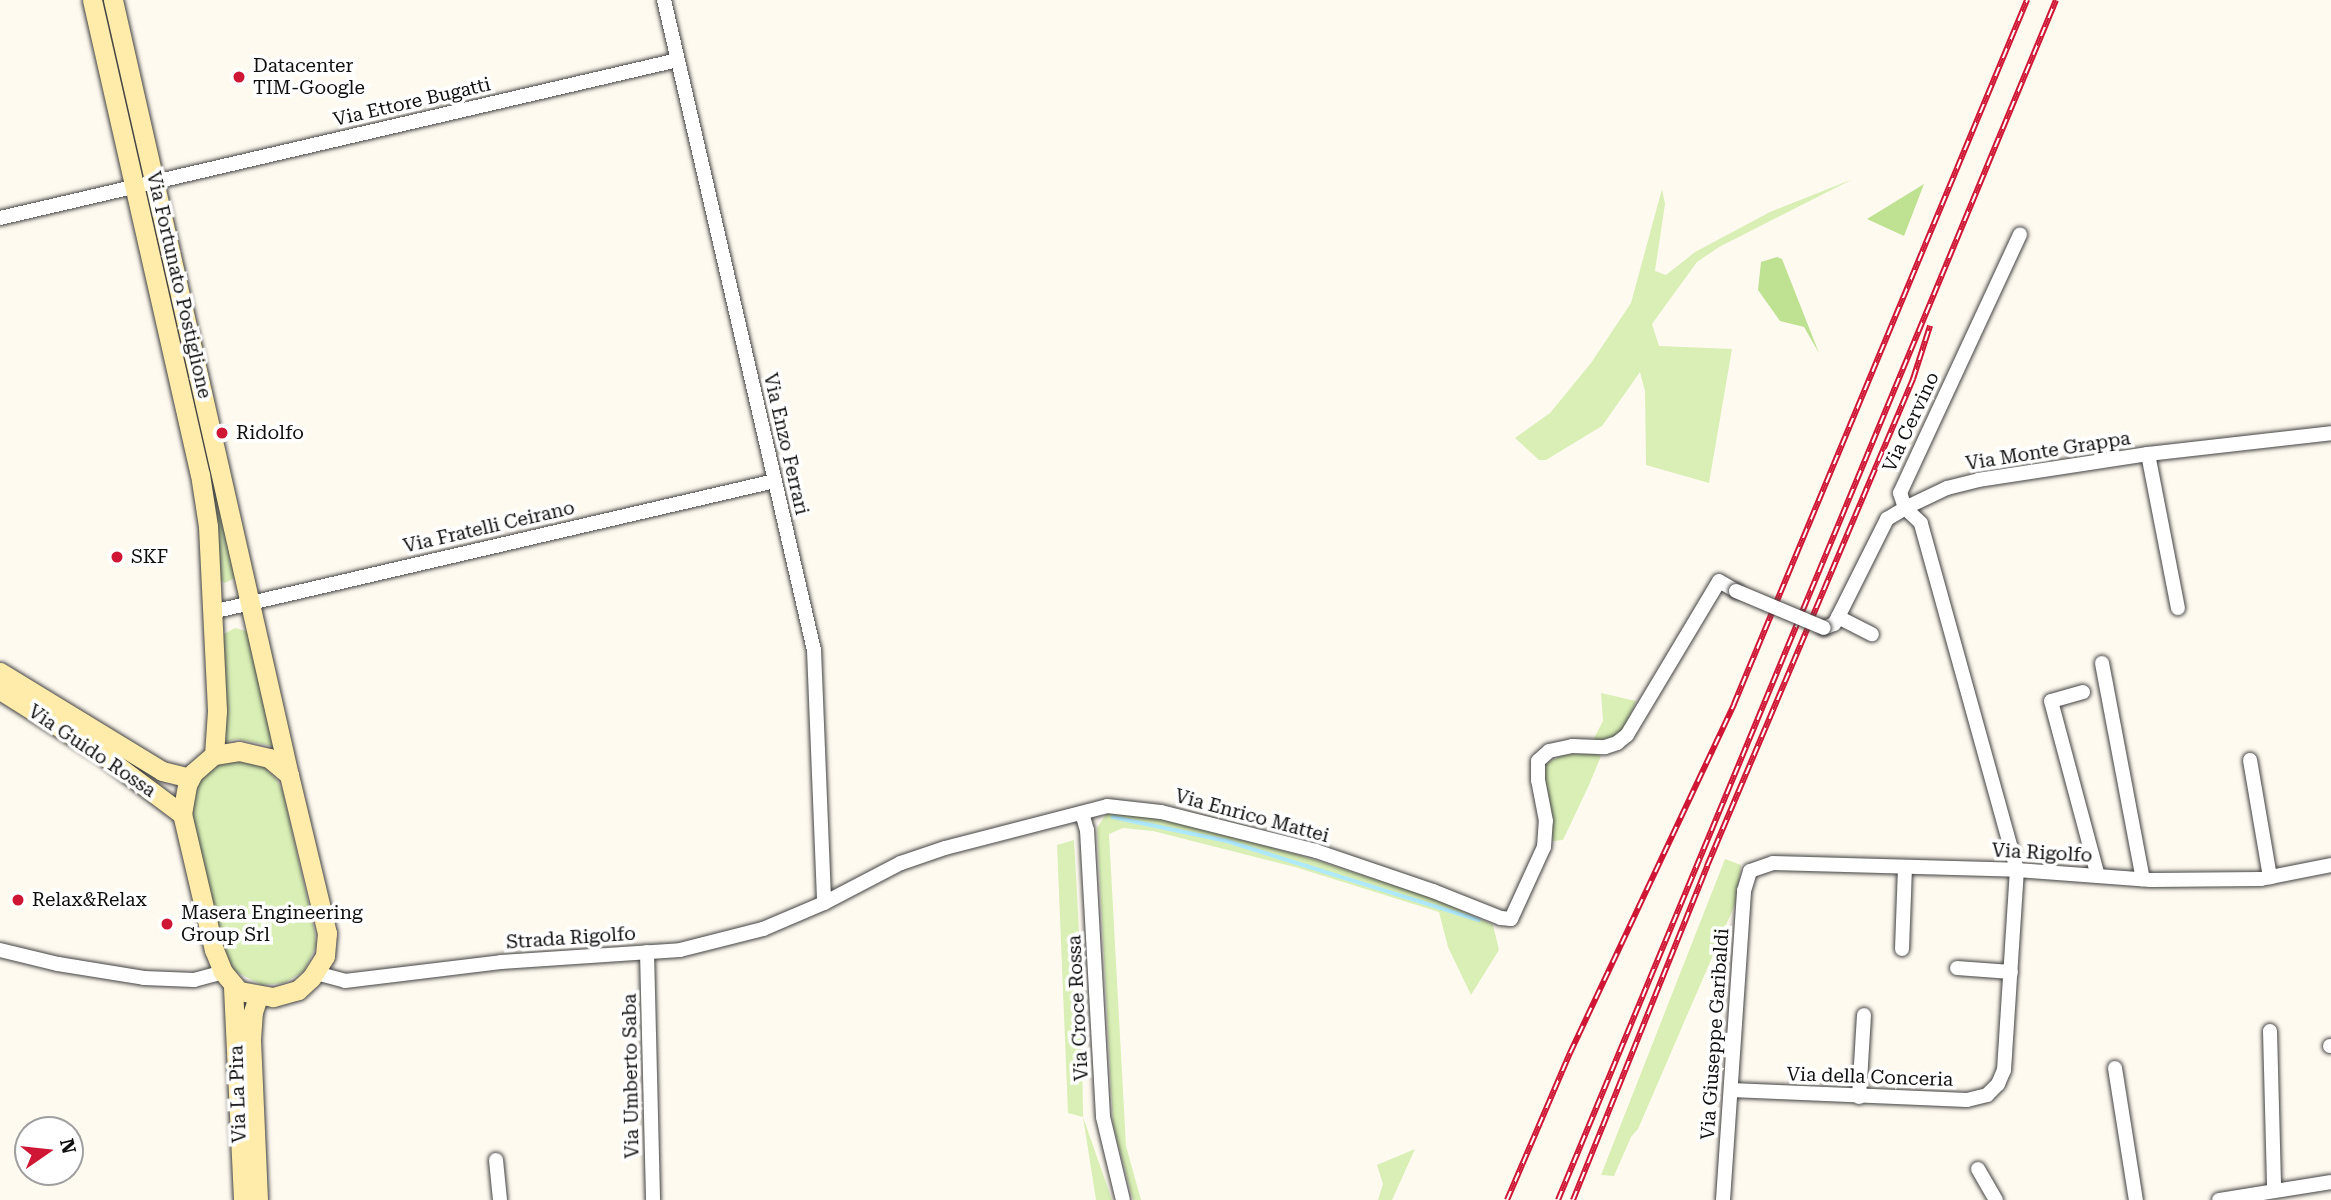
<!DOCTYPE html>
<style>
body{margin:0}
#map{position:relative;width:2331px;height:1200px;overflow:hidden;background:#fffaf0;font-family:"Roboto Serif",serif}
div>[style]{position:absolute}
.green>*{inset:0;background:#d9efb5}
.forest>*{inset:0;background:#bfe192}
.stream>*{height:3.5px;margin:-1.75px;padding:0 1.75px;transform-origin:1.75px;border-radius:1.75px;background:#aee9fd}
.roads{filter:drop-shadow(0 0 2px #424242) drop-shadow(0 0 2px #424242)}
.street>*{height:14px;margin:-7px;padding:0 7px;transform-origin:7px;border-radius:7px;background:#fff}
.secondary>*{height:19px;margin:-9.5px;padding:0 9.5px;transform-origin:9.5px;border-radius:9.5px;background:#ffecab}
.rail>*{height:6px;margin-top:-3px;transform-origin:0;background:repeating-linear-gradient(90deg,#fff 0 10px,#cf1634 0 20px);box-sizing:border-box;border-block:2px solid #cf1634}
.bridges{filter:drop-shadow(0 0 2px #424242) drop-shadow(0 0 2px #424242)}
.street-bridge>*{height:14px;margin:-7px;padding:0 7px;transform-origin:7px;border-radius:7px;background:#fff}
.dots>*{width:19px;height:19px;translate:-50% -50%;box-sizing:border-box;border:4px solid #fff;border-radius:50%}
span{translate:-50% -50%;white-space:nowrap;text-align:center;line-height:1.15;-webkit-text-stroke:7px #fff;paint-order:stroke}
.poi-label{font-size:19px;color:#0f0f0f}
.left{translate:0 -50%;text-align:left}
.street-label{font-size:19px;color:#0f0f0f}
.north{position:absolute;left:14px;top:1116px;width:70px;height:70px;box-sizing:border-box;background:#fff;border:2px solid #9f9f9f;border-radius:50%;rotate:76deg;font-size:19px;font-weight:700;line-height:28px;text-align:center;color:#0f0f0f}
.north::after{content:'';display:block;margin:auto;width:24px;height:32px;background:#cf1634;clip-path:polygon(50% 0,100% 100%,50% 72%,0 100%)}
</style>
<div id="map">
<div class="green">
<div style="clip-path:polygon(1853px 179px,1719px 247px,1697px 262px,1652px 324px,1659px 346px,1732px 349px,1709px 483px,1646px 465px,1645px 391px,1640px 372px,1602px 426px,1546px 460px,1539px 460px,1515px 438px,1550px 413px,1591px 363px,1631px 303px,1662px 189px,1665px 204px,1655px 271px,1666px 275px,1695px 252px,1770px 212px)"></div>
<div style="clip-path:polygon(204px 442px,235px 578px,225px 583px,220px 580px,214px 499px)"></div>
<div style="clip-path:polygon(235px 628px,246px 631px,249px 636px,273px 746px,236px 739px,226px 742px,222px 641px,224px 634px)"></div>
<div style="clip-path:polygon(1601px 693px,1636px 701px,1625px 730px,1613px 739px,1592px 742px,1603px 721px)"></div>
<div style="clip-path:polygon(1591px 753px,1601px 756px,1589px 785px,1563px 840px,1553px 841px,1542px 790px,1545px 764px,1562px 755px)"></div>
<div style="clip-path:polygon(235px 759px,261px 763px,277px 780px,283px 792px,315px 933px,316px 946px,304px 971px,284px 983px,262px 985px,231px 969px,224px 953px,190px 809px,201px 777px,222px 761px)"></div>
<div style="clip-path:polygon(1109px 810px,1154px 814px,1309px 858px,1436px 899px,1493px 925px,1499px 950px,1471px 995px,1448px 947px,1439px 912px,1295px 867px,1153px 831px,1123px 828px,1109px 834px,1126px 1146px,1141px 1200px,1133px 1200px,1113px 1124px,1097px 828px)"></div>
<div style="clip-path:polygon(1074px 840px,1081px 968px,1083px 1117px,1112px 1200px,1096px 1200px,1083px 1117px,1068px 1113px,1057px 845px)"></div>
<div style="clip-path:polygon(1725px 859px,1741px 865px,1736px 902px,1638px 1129px,1631px 1137px,1614px 1176px,1601px 1175px)"></div>
<div style="clip-path:polygon(1415px 1149px,1392px 1200px,1378px 1200px,1383px 1184px,1377px 1165px)"></div>
</div>
<div class="forest">
<div style="clip-path:polygon(1924px 184px,1904px 236px,1867px 219px)"></div>
<div style="clip-path:polygon(1777px 257px,1782px 259px,1819px 353px,1804px 327px,1780px 321px,1758px 290px,1761px 262px)"></div>
</div>
<div class="stream">
<div style="left:1113px;top:817px;width:116px;rotate:11.9deg"></div>
<div style="left:1227px;top:841px;width:264px;rotate:17.4deg"></div>
</div>
<div class="roads">
<div class="street">
<div style="left:664px;top:0;width:667px;rotate:77.01deg"></div>
<div style="left:814px;top:650px;width:253px;rotate:87.7deg"></div>
<div style="left:0;top:218px;width:696px;rotate:-13.12deg"></div>
<div style="left:2148px;top:454px;width:157px;rotate:79deg"></div>
<div style="left:212px;top:612px;width:578px;rotate:-13.1deg"></div>
<div style="left:1838px;top:617px;width:38px;rotate:27deg"></div>
<div style="left:1824px;top:628px;width:11px;rotate:-22deg"></div>
<div style="left:1834px;top:624px;width:8px;rotate:-60deg"></div>
<div style="left:1838px;top:617px;width:110px;rotate:-63.4deg"></div>
<div style="left:1887px;top:519px;width:21px;rotate:-31deg"></div>
<div style="left:1905px;top:508px;width:16px;rotate:-108deg"></div>
<div style="left:1900px;top:493px;width:285px;rotate:-65.1deg"></div>
<div style="left:2102px;top:663px;width:220px;rotate:79.3deg"></div>
<div style="left:2083px;top:692px;width:33px;rotate:164deg"></div>
<div style="left:2051px;top:701px;width:181px;rotate:75deg"></div>
<div style="left:2250px;top:760px;width:119px;rotate:80.3deg"></div>
<div style="left:1082px;top:813px;width:18px;rotate:74deg"></div>
<div style="left:1087px;top:830px;width:287px;rotate:86.8deg"></div>
<div style="left:1103px;top:1117px;width:85px;rotate:76.5deg"></div>
<div style="left:1902px;top:949px;width:82px;rotate:-87.9deg"></div>
<div style="left:0;top:950px;width:60px;rotate:13.6deg"></div>
<div style="left:58px;top:964px;width:87px;rotate:9.2deg"></div>
<div style="left:144px;top:978px;width:50px;rotate:2.3deg"></div>
<div style="left:194px;top:980px;width:30px;rotate:-15deg"></div>
<div style="left:647px;top:952px;width:248px;rotate:88.6deg"></div>
<div style="left:1957px;top:968px;width:54px;rotate:4.2deg"></div>
<div style="left:316px;top:973px;width:30px;rotate:15deg"></div>
<div style="left:345px;top:981px;width:157px;rotate:-6.9deg"></div>
<div style="left:501px;top:962px;width:179px;rotate:-3.8deg"></div>
<div style="left:680px;top:950px;width:86px;rotate:-14.2deg"></div>
<div style="left:763px;top:929px;width:66px;rotate:-23.1deg"></div>
<div style="left:824px;top:903px;width:87px;rotate:-27.5deg"></div>
<div style="left:901px;top:863px;width:46px;rotate:-18.8deg"></div>
<div style="left:945px;top:848px;width:167px;rotate:-14.5deg"></div>
<div style="left:1107px;top:806px;width:54px;rotate:6.3deg"></div>
<div style="left:1161px;top:812px;width:160px;rotate:14.1deg"></div>
<div style="left:1316px;top:851px;width:124px;rotate:18.9deg"></div>
<div style="left:1433px;top:891px;width:73px;rotate:21.7deg"></div>
<div style="left:1501px;top:918px;width:10px;rotate:6deg"></div>
<div style="left:1511px;top:919px;width:79px;rotate:-65.4deg"></div>
<div style="left:1544px;top:847px;width:26px;rotate:-86deg"></div>
<div style="left:1546px;top:821px;width:42px;rotate:-101deg"></div>
<div style="left:1538px;top:780px;width:19px;rotate:-90deg"></div>
<div style="left:1538px;top:761px;width:15px;rotate:-42deg"></div>
<div style="left:1549px;top:751px;width:24px;rotate:-12deg"></div>
<div style="left:1572px;top:746px;width:33px;rotate:2deg"></div>
<div style="left:1605px;top:747px;width:13px;rotate:-18deg"></div>
<div style="left:1617px;top:743px;width:13px;rotate:-39deg"></div>
<div style="left:1627px;top:735px;width:179px;rotate:-59.1deg"></div>
<div style="left:1719px;top:581px;width:20px;rotate:30deg"></div>
<div style="left:2270px;top:1031px;width:158px;rotate:88.5deg"></div>
<div style="left:2330px;top:1046px;width:1px"></div>
<div style="left:2115px;top:1068px;width:134px;rotate:81deg"></div>
<div style="left:1731px;top:1090px;width:236px;rotate:2.4deg"></div>
<div style="left:1967px;top:1100px;width:21px;rotate:-14deg"></div>
<div style="left:1987px;top:1095px;width:16px;rotate:-45deg"></div>
<div style="left:1998px;top:1084px;width:15px;rotate:-67deg"></div>
<div style="left:2004px;top:1070px;width:200px;rotate:-86.3deg"></div>
<div style="left:2017px;top:870px;width:360px;rotate:-105.5deg"></div>
<div style="left:1921px;top:523px;width:22px;rotate:-137deg"></div>
<div style="left:1905px;top:508px;width:47px;rotate:-25.5deg"></div>
<div style="left:1947px;top:488px;width:32px;rotate:-14deg"></div>
<div style="left:1978px;top:480px;width:172px;rotate:-8.7deg"></div>
<div style="left:2148px;top:454px;width:184px;rotate:-6.5deg"></div>
<div style="left:1859px;top:1097px;width:82px;rotate:-86.5deg"></div>
<div style="left:496px;top:1160px;width:40px;rotate:84.3deg"></div>
<div style="left:1978px;top:1169px;width:36px;rotate:60deg"></div>
<div style="left:1723px;top:1200px;width:310px;rotate:-86.1deg"></div>
<div style="left:1744px;top:891px;width:21px;rotate:-73deg"></div>
<div style="left:1750px;top:871px;width:24px;rotate:-19deg"></div>
<div style="left:1773px;top:863px;width:244px;rotate:1.6deg"></div>
<div style="left:2017px;top:870px;width:134px;rotate:4.3deg"></div>
<div style="left:2151px;top:880px;width:110px;rotate:-0.5deg"></div>
<div style="left:2261px;top:879px;width:71px;rotate:-11.3deg"></div>
<div style="left:2219px;top:1200px;width:113px;rotate:-9.1deg"></div>
</div>
<div class="secondary">
<div style="left:92px;top:0;width:486px;rotate:77.2deg"></div>
<div style="left:200px;top:474px;width:53px;rotate:81.3deg"></div>
<div style="left:208px;top:526px;width:185px;rotate:87.2deg"></div>
<div style="left:217px;top:711px;width:44px;rotate:93.9deg"></div>
<div style="left:113px;top:0;width:795px;rotate:77.21deg"></div>
<div style="left:0;top:672px;width:190px;rotate:31.4deg"></div>
<div style="left:162px;top:771px;width:29px;rotate:14deg"></div>
<div style="left:0;top:690px;width:117px;rotate:32.1deg"></div>
<div style="left:99px;top:752px;width:104px;rotate:36.8deg"></div>
<div style="left:239px;top:751px;width:31px;rotate:13deg"></div>
<div style="left:269px;top:758px;width:26px;rotate:40deg"></div>
<div style="left:289px;top:775px;width:163px;rotate:76.5deg"></div>
<div style="left:327px;top:933px;width:23px;rotate:95deg"></div>
<div style="left:325px;top:956px;width:26px;rotate:122deg"></div>
<div style="left:311px;top:978px;width:18px;rotate:137deg"></div>
<div style="left:298px;top:990px;width:26px;rotate:164deg"></div>
<div style="left:273px;top:997px;width:35px;rotate:-170deg"></div>
<div style="left:239px;top:991px;width:25px;rotate:-130deg"></div>
<div style="left:223px;top:972px;width:24px;rotate:-112deg"></div>
<div style="left:214px;top:950px;width:140px;rotate:-103.2deg"></div>
<div style="left:182px;top:814px;width:29px;rotate:-80deg"></div>
<div style="left:187px;top:785px;width:13px;rotate:-63deg"></div>
<div style="left:193px;top:773px;width:28px;rotate:-41deg"></div>
<div style="left:214px;top:755px;width:25px;rotate:-9deg"></div>
<div style="left:233px;top:987px;width:213px;rotate:87.3deg"></div>
<div style="left:258px;top:1200px;width:161px;rotate:-92.5deg"></div>
<div style="left:251px;top:1039px;width:27px;rotate:-86deg"></div>
<div style="left:253px;top:1012px;width:16px;rotate:-72deg"></div>
</div>
</div>
<div class="rail">
<div style="left:1507px;top:1200px;width:160px;rotate:-66.8deg"></div>
<div style="left:1570px;top:1053px;width:386px;rotate:-64.8deg"></div>
<div style="left:1734px;top:704px;width:763px;rotate:-67.4deg"></div>
<div style="left:1558px;top:1200px;width:1299px;rotate:-67.46deg"></div>
<div style="left:1573px;top:1200px;width:360px;rotate:-68.1deg"></div>
<div style="left:1707px;top:866px;width:529px;rotate:-67.07deg"></div>
<div style="left:1913px;top:379px;width:56px;rotate:-72.2deg"></div>
</div>
<div class="bridges">
<div class="street-bridge">
<div style="left:1736px;top:591px;width:95px;rotate:22.8deg"></div>
</div>
</div>
<div class="dots">
<div style="left:239px;top:77px;background:#cf1634"></div>
<div style="left:222px;top:433px;background:#cf1634"></div>
<div style="left:117px;top:557px;background:#cf1634"></div>
<div style="left:18px;top:900px;background:#cf1634"></div>
<div style="left:167px;top:924px;background:#cf1634"></div>
</div>
<div class="poi-label">
<span class="left" style="left:253px;top:77px">Datacenter<br>TIM-Google</span>
<span class="left" style="left:236px;top:433px">Ridolfo</span>
<span class="left" style="left:131px;top:557px">SKF</span>
<span class="left" style="left:32px;top:900px">Relax&amp;Relax</span>
<span class="left" style="left:181px;top:924px">Masera Engineering<br>Group Srl</span>
</div>
<div class="street-label">
<span style="left:412px;top:102px;rotate:-13deg">Via Ettore Bugatti</span>
<span style="left:179px;top:285px;rotate:77deg">Via Fortunato Postiglione</span>
<span style="left:1911px;top:422px;rotate:-65deg">Via Cervino</span>
<span style="left:786px;top:444px;rotate:77deg">Via Enzo Ferrari</span>
<span style="left:2048px;top:451px;rotate:-9deg">Via Monte Grappa</span>
<span style="left:489px;top:527px;rotate:-13deg">Via Fratelli Ceirano</span>
<span style="left:92px;top:751px;rotate:34deg">Via Guido Rossa</span>
<span style="left:1252px;top:816px;rotate:15deg">Via Enrico Mattei</span>
<span style="left:2042px;top:853px;rotate:3deg">Via Rigolfo</span>
<span style="left:571px;top:938px;rotate:-4deg">Strada Rigolfo</span>
<span style="left:1078px;top:1008px;rotate:-93deg">Via Croce Rossa</span>
<span style="left:1715px;top:1034px;rotate:-86deg">Via Giuseppe Garibaldi</span>
<span style="left:631px;top:1076px;rotate:-91deg">Via Umberto Saba</span>
<span style="left:1870px;top:1077px;rotate:2deg">Via della Conceria</span>
<span style="left:238px;top:1094px;rotate:-92deg">Via La Pira</span>
</div>
<div class="north">N</div>
</div>
